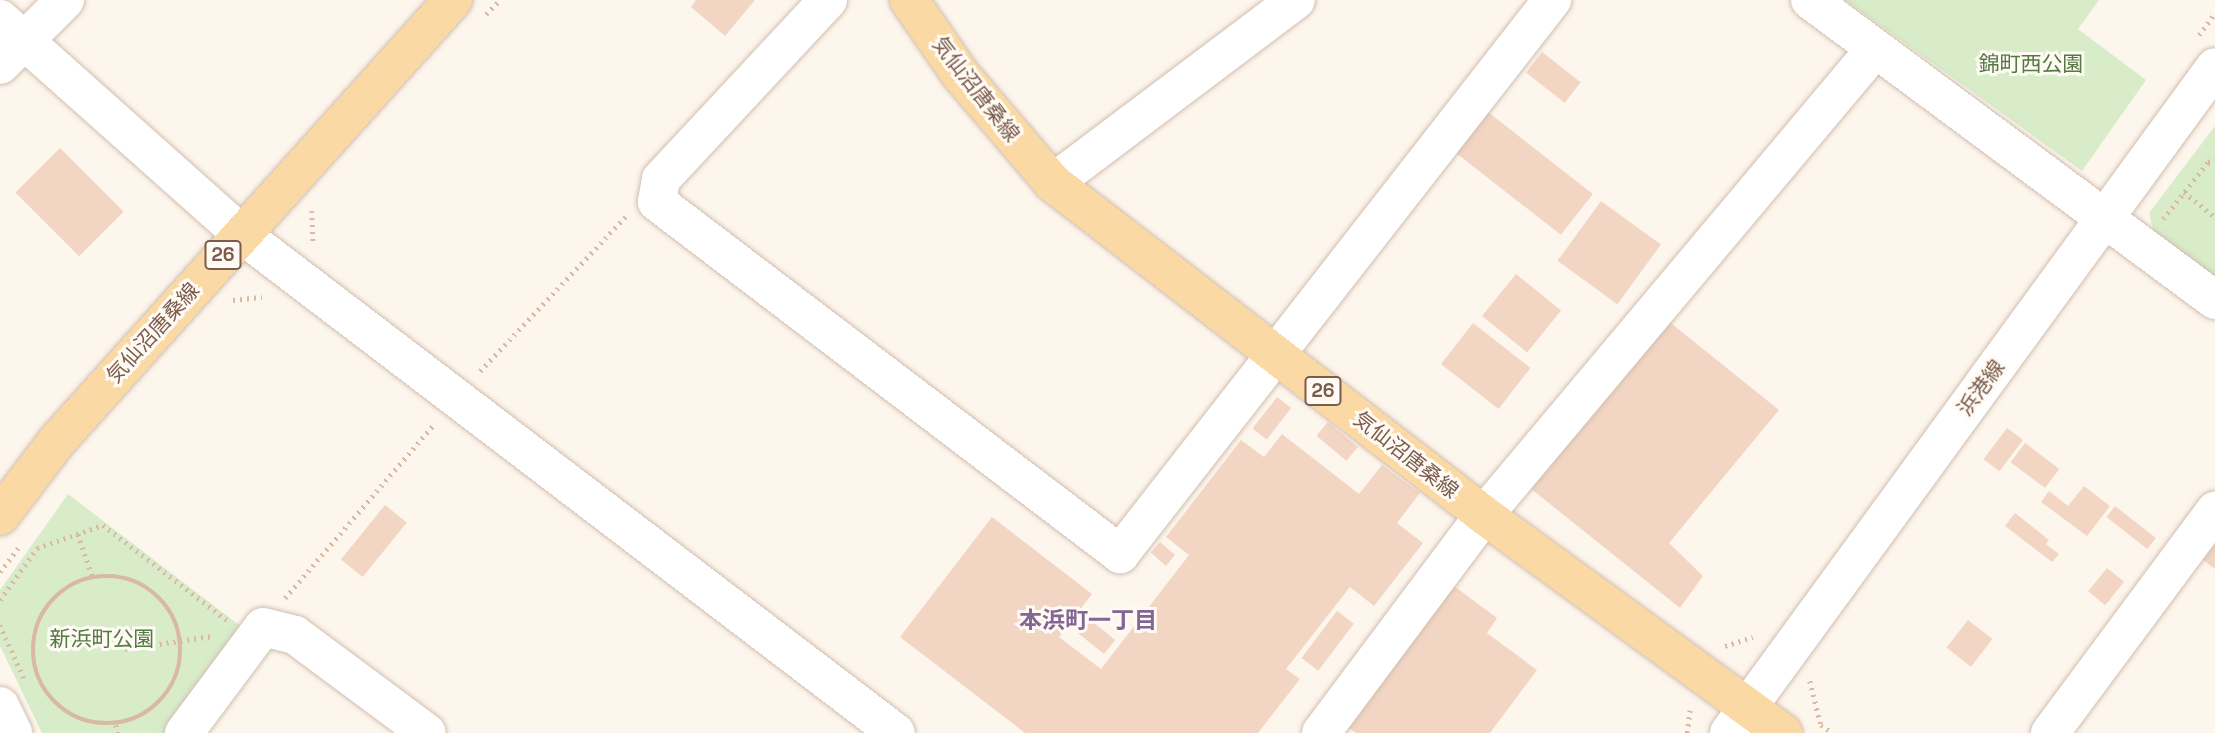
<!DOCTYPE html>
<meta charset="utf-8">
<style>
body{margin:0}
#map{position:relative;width:2215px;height:733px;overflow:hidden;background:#fdf6ec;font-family:"Space Grotesk","Noto Sans JP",sans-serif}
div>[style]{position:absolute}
.green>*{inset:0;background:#d8ecc9}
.building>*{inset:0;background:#f3d5c3;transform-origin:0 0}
.path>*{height:4.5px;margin-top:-2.25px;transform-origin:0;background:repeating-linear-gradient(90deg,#d9b8a5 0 2px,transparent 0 7px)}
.path>.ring{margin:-2.25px;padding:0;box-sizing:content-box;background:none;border:4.5px solid #d9b8a5;border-radius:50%}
.roads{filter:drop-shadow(0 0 2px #d1beb0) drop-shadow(0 0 2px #d1beb0)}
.minor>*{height:38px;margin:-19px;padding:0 19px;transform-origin:19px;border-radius:19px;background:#fff}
.major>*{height:38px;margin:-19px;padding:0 19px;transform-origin:19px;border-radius:19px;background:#fbd9a5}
span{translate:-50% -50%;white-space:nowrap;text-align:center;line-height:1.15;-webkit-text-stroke:6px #fffaf3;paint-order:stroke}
.shield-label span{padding:2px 5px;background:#fffaf3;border:2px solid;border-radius:5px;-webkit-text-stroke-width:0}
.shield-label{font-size:19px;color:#7a5c4d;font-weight:700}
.park-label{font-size:21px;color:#537a41}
.street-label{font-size:21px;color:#7a5c4d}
.neighbourhood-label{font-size:23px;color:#846695;font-weight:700}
</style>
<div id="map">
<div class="green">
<div style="clip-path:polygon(1845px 0,2099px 0,2078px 29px,2146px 80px,2082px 171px)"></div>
<div style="clip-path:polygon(2215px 126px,2215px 281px,2155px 237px,2149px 213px)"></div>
<div style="clip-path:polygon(68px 494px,247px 631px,173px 733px,42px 733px,0 646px,0 590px)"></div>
</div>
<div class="building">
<div style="clip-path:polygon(696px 0,755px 0,725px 36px,691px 7px)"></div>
<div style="left:1542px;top:52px;width:49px;height:26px;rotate:38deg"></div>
<div style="left:1488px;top:112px;width:133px;height:52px;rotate:38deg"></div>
<div style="left:60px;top:148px;width:90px;height:63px;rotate:45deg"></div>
<div style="left:1601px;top:201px;width:74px;height:74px;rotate:36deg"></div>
<div style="left:1516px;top:274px;width:58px;height:54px;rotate:39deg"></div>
<div style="clip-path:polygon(1667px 320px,1779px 410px,1669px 543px,1703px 576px,1680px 608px,1525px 484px)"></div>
<div style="left:1473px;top:323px;width:73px;height:52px;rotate:38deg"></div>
<div style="left:1277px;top:397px;width:18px;height:40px;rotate:38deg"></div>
<div style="left:1328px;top:422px;width:39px;height:18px;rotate:40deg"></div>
<div style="left:2007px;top:428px;width:20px;height:39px;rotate:37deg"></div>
<div style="clip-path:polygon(1282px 434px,1359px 494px,1382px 465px,1420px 493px,1397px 523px,1423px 543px,1374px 606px,1350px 587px,1286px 669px,1300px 679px,1258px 733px,1025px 733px,900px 637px,992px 517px,1092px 594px,1059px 637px,1101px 669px,1189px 555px,1166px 537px,1241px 440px,1264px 457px)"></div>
<div style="left:2025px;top:443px;width:43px;height:24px;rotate:37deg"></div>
<div style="clip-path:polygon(2084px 486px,2110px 506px,2087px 536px,2041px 502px,2049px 491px,2068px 506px)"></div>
<div style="left:385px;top:505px;width:28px;height:70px;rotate:39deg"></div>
<div style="left:2115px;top:506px;width:52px;height:14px;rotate:38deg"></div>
<div style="clip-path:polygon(2015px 513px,2049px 540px,2046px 544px,2059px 554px,2052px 562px,2005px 526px)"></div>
<div style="left:1160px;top:542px;width:20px;height:14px;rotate:41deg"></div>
<div style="clip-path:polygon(2215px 544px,2215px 569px,2203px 560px)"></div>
<div style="left:2107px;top:568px;width:22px;height:30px;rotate:39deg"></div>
<div style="clip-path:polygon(1454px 586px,1497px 618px,1487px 633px,1537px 670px,1490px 733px,1356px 733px,1349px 728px)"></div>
<div style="left:1337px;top:611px;width:21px;height:59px;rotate:37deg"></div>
<div style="left:1088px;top:618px;width:35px;height:18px;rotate:39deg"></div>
<div style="left:1968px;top:620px;width:31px;height:35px;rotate:38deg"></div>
</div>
<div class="path">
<div style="left:486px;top:14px;width:20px;rotate:-45deg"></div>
<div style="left:2199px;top:35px;width:27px;rotate:-54deg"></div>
<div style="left:2184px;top:192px;width:40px;rotate:39deg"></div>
<div style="left:312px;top:211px;width:33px;rotate:88deg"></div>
<div style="left:2163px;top:219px;width:73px;rotate:-51.7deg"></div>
<div style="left:2208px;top:162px;width:7px;rotate:-16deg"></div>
<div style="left:233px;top:300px;width:29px;rotate:-6deg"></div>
<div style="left:480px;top:371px;width:212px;rotate:-46.7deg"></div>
<div style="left:78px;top:534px;width:46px;rotate:71.2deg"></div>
<div style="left:0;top:572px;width:30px;rotate:-53deg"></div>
<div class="ring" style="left:33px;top:576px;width:143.5px;height:143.5px"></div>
<div style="left:285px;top:598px;width:229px;rotate:-49.4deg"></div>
<div style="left:0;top:600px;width:64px;rotate:-54.6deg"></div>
<div style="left:37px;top:548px;width:70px;rotate:-19.2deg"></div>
<div style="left:103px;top:525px;width:156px;rotate:37.5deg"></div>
<div style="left:0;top:625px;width:58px;rotate:65.6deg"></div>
<div style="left:1725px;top:646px;width:29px;rotate:-18deg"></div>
<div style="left:125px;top:649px;width:88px;rotate:-8.5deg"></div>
<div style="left:1810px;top:681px;width:45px;rotate:76deg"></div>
<div style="left:1821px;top:725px;width:14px;rotate:34deg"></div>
<div style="left:116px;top:725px;width:8px;rotate:76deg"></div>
<div style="left:1687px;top:733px;width:23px;rotate:-83deg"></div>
</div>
<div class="roads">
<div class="minor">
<div style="left:828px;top:0;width:245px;rotate:133deg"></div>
<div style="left:661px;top:179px;width:23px;rotate:100deg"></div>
<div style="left:657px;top:202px;width:582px;rotate:37.24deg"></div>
<div style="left:1120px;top:554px;width:703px;rotate:-52.05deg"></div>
<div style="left:1810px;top:0;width:504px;rotate:36.53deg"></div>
<div style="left:0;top:19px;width:323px;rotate:41.7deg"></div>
<div style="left:241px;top:234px;width:823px;rotate:37.3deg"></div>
<div style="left:0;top:65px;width:92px;rotate:-45deg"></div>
<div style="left:1053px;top:183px;width:304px;rotate:-37deg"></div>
<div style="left:0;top:706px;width:30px;rotate:64deg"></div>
<div style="left:184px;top:733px;width:132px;rotate:-53.3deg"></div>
<div style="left:263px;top:627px;width:33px;rotate:14deg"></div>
<div style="left:295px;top:635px;width:164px;rotate:36.6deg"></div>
<div style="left:1321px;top:733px;width:272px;rotate:-53.2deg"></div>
<div style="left:1484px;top:515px;width:608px;rotate:-50deg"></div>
<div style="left:1729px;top:733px;width:824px;rotate:-53.88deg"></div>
<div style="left:2050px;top:733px;width:277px;rotate:-53.4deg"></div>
</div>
<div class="major">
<div style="left:909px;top:0;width:90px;rotate:55.4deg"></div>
<div style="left:960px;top:74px;width:143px;rotate:49.5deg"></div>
<div style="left:1053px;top:183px;width:544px;rotate:37.61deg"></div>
<div style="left:1484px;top:515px;width:370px;rotate:36.1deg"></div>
<div style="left:0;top:516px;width:94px;rotate:-52.8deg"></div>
<div style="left:57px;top:441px;width:593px;rotate:-48.08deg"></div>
</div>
</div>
<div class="shield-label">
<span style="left:223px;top:255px">26</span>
<span style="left:1323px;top:391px">26</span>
</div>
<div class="park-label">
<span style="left:2031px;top:64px">錦町西公園</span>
<span style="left:102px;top:639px">新浜町公園</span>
</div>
<div class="street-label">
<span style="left:976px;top:89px;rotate:52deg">気仙沼唐桑線</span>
<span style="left:153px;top:333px;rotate:-48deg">気仙沼唐桑線</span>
<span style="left:1981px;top:388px;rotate:-54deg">浜港線</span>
<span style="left:1406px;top:455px;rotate:38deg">気仙沼唐桑線</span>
</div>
<div class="neighbourhood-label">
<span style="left:1088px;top:620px">本浜町一丁目</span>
</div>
</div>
